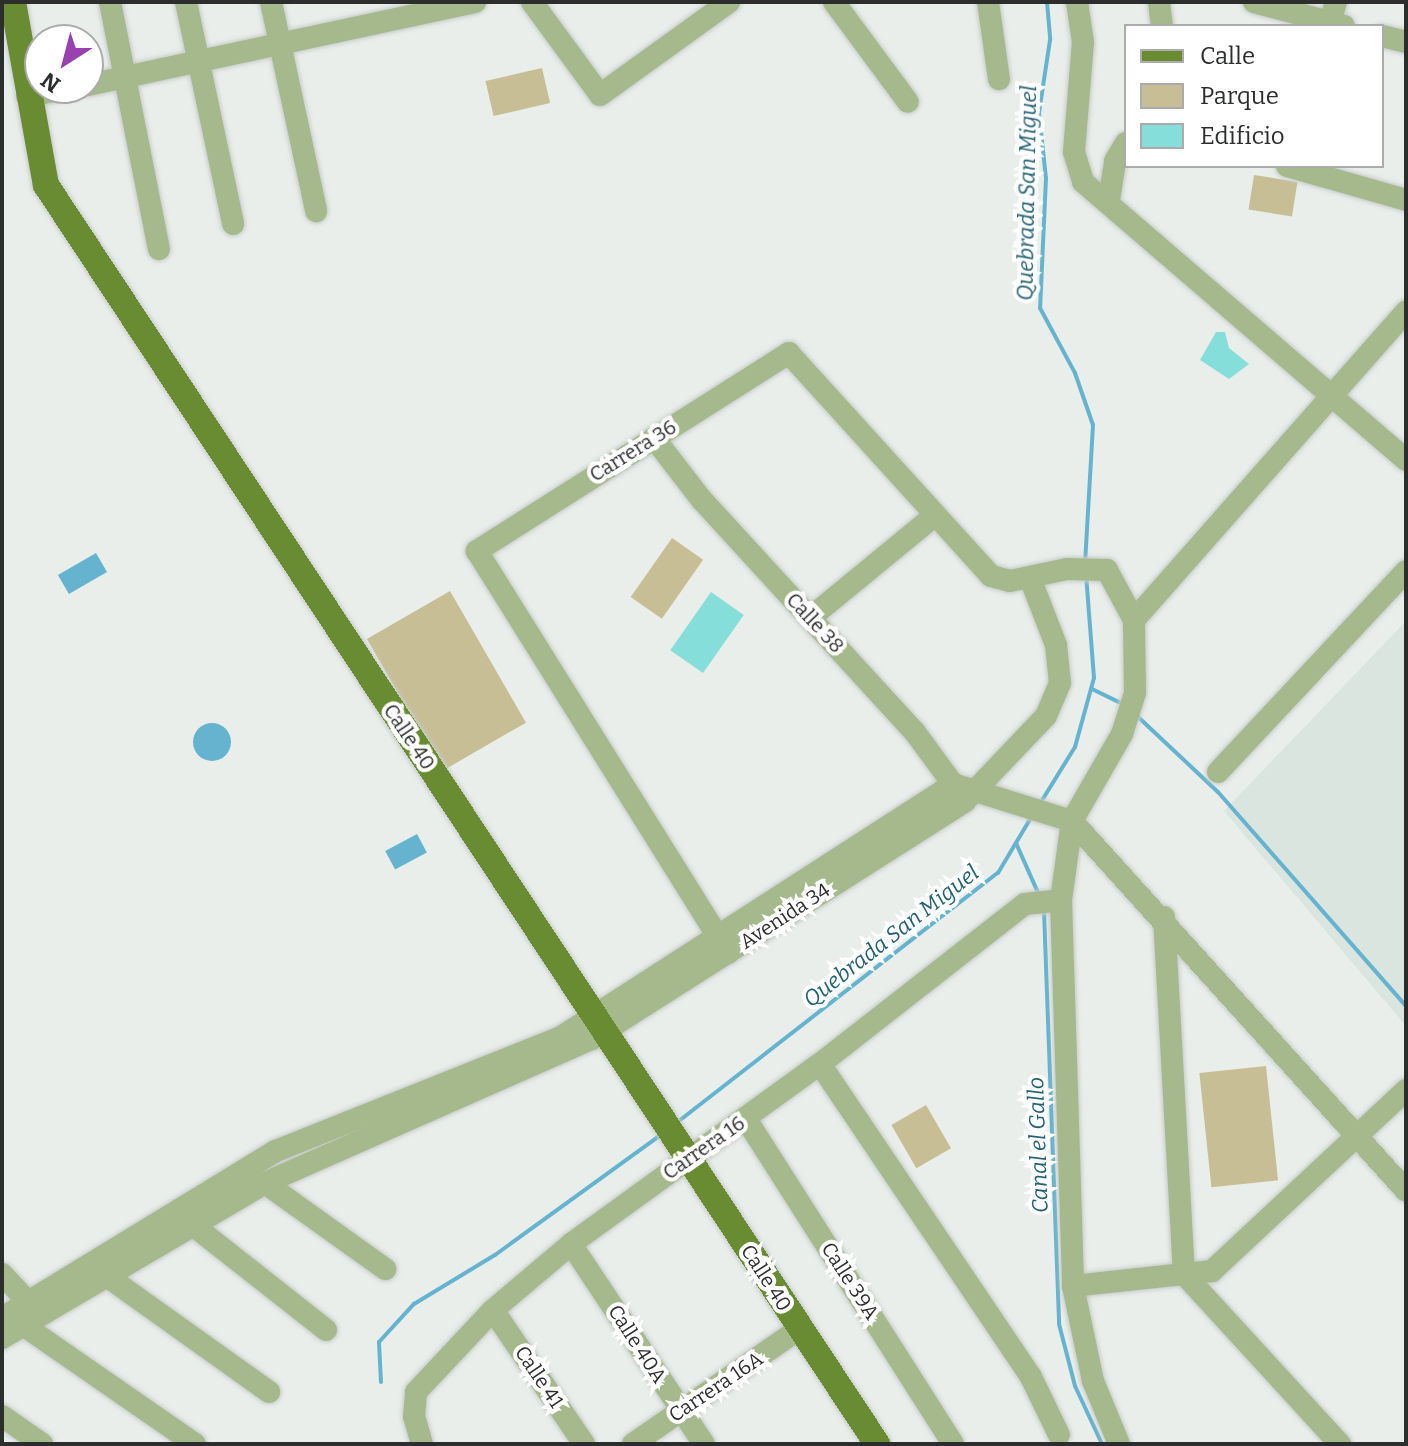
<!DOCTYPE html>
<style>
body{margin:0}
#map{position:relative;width:1408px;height:1446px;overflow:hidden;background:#e9eeeb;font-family:Bitter,serif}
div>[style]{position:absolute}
.built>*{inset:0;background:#d9e5de}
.green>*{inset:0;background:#c8be96;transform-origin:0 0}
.water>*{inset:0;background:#66b3cf;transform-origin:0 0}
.round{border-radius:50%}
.stream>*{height:4px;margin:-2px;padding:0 2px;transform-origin:2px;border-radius:2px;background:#66b3cf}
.building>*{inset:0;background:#86deda;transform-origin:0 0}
.roads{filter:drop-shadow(0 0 2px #c7cbc9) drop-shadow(0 0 2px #c7cbc9)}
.minor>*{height:22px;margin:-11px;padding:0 11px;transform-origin:11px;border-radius:11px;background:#a5b98c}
.major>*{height:26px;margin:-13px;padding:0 13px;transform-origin:13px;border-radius:13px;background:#698c32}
span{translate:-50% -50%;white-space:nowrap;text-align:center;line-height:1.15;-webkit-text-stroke:8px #fff;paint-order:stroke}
.street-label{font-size:20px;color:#2c2e2d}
.water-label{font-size:22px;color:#236074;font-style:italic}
.frame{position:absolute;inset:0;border:4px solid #2c2e2d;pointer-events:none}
.legend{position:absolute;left:1124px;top:24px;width:260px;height:144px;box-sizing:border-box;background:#fff;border:2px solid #ababab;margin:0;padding:10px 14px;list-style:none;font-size:24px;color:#2c2e2d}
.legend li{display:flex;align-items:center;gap:16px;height:40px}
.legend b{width:40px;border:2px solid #ababab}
.north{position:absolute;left:24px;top:24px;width:80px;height:80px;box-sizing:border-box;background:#fff;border:2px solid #ababab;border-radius:50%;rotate:216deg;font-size:22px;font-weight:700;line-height:32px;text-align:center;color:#2c2e2d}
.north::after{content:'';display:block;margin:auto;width:28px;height:36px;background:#9942af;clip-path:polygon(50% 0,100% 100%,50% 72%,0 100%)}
</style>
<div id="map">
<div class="built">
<div style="clip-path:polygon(1406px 621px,1406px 1026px,1224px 811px)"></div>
</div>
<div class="green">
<div style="left:542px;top:68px;width:36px;height:58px;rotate:77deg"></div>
<div style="left:1254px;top:175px;width:44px;height:35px;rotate:9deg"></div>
<div style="left:672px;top:538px;width:38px;height:72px;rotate:35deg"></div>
<div style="left:450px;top:591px;width:152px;height:96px;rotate:60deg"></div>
<div style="left:1266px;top:1066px;width:115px;height:67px;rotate:84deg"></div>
<div style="left:926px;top:1105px;width:50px;height:40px;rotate:60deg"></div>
</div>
<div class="water">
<div style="left:96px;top:553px;width:22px;height:44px;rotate:60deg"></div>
<div class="round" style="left:193px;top:723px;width:38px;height:38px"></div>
<div style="left:417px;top:834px;width:21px;height:36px;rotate:62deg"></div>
</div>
<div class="stream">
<div style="left:1047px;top:2px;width:38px;rotate:85deg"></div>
<div style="left:1050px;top:40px;width:74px;rotate:98.6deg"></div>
<div style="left:1039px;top:113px;width:65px;rotate:83.9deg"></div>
<div style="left:1046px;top:178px;width:130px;rotate:92.6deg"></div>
<div style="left:1040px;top:308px;width:74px;rotate:61.7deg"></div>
<div style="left:1075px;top:373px;width:55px;rotate:70.9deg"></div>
<div style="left:1093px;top:425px;width:138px;rotate:93.3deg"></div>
<div style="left:1092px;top:689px;width:34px;rotate:26deg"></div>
<div style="left:1136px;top:715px;width:112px;rotate:43.2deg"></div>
<div style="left:1218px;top:792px;width:285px;rotate:48.7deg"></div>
<div style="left:1041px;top:802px;width:65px;rotate:-58.3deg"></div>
<div style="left:1075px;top:747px;width:72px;rotate:-74.6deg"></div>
<div style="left:1094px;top:678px;width:103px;rotate:-94.4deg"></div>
<div style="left:1016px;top:843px;width:57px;rotate:66.1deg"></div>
<div style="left:1044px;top:911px;width:413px;rotate:87.9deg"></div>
<div style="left:1059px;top:1324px;width:64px;rotate:75.5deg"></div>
<div style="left:1075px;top:1386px;width:64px;rotate:65deg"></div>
<div style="left:675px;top:1124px;width:409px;rotate:-37.9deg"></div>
<div style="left:998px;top:873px;width:66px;rotate:-59.2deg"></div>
<div style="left:381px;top:1382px;width:40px;rotate:-92.9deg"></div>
<div style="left:379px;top:1342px;width:52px;rotate:-47.4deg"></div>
<div style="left:414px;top:1304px;width:95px;rotate:-31.2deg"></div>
<div style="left:495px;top:1255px;width:206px;rotate:-35.9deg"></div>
</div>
<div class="building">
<div style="clip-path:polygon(1216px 332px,1225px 332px,1229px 348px,1249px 364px,1229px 379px,1200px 360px)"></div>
<div style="left:711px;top:592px;width:40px;height:71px;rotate:35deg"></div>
</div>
<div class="roads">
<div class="minor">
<div style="left:110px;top:2px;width:252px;rotate:78.8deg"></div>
<div style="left:186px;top:2px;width:227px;rotate:78deg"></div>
<div style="left:271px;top:2px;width:214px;rotate:77.8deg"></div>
<div style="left:532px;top:2px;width:115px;rotate:53.8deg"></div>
<div style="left:600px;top:95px;width:159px;rotate:-35.8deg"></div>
<div style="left:834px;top:2px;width:124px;rotate:53.5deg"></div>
<div style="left:988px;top:2px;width:78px;rotate:81.9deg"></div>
<div style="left:1077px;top:2px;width:40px;rotate:81.5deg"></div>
<div style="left:1083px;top:42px;width:110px;rotate:94.7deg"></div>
<div style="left:1074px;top:152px;width:31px;rotate:73deg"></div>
<div style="left:1083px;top:182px;width:426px;rotate:40.7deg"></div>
<div style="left:1159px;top:2px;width:24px;rotate:83deg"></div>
<div style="left:1254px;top:2px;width:93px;rotate:14.9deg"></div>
<div style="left:1329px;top:26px;width:25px;rotate:-74deg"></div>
<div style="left:1382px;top:36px;width:25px;rotate:14deg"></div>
<div style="left:88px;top:85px;width:396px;rotate:-12.1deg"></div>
<div style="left:27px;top:96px;width:45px;rotate:-10.3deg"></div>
<div style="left:1287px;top:166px;width:124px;rotate:15.9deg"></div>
<div style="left:1109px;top:200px;width:39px;rotate:-81deg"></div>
<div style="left:1115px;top:161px;width:21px;rotate:-59deg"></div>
<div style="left:654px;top:438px;width:78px;rotate:52.3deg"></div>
<div style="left:702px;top:500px;width:314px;rotate:47.5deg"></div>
<div style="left:914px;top:731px;width:66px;rotate:53.7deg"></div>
<div style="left:953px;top:784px;width:125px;rotate:17.3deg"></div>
<div style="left:1072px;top:821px;width:498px;rotate:47.9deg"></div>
<div style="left:810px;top:618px;width:161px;rotate:-39.4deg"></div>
<div style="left:1134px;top:620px;width:411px;rotate:-48.6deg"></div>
<div style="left:1218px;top:772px;width:275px;rotate:-46.9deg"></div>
<div style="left:1061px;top:900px;width:386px;rotate:88.2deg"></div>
<div style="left:1073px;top:1286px;width:97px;rotate:78.1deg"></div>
<div style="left:1093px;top:1381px;width:68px;rotate:67.6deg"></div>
<div style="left:1164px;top:917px;width:358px;rotate:86.8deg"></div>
<div style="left:1184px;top:1274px;width:231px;rotate:47.5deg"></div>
<div style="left:820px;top:1064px;width:377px;rotate:56deg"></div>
<div style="left:1031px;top:1377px;width:64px;rotate:64.2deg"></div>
<div style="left:746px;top:1119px;width:385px;rotate:57.5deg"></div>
<div style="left:265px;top:1183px;width:148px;rotate:35.6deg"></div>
<div style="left:194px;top:1226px;width:168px;rotate:38.2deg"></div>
<div style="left:571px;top:1244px;width:240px;rotate:56.4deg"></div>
<div style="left:2px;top:1274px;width:38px;rotate:47deg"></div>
<div style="left:108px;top:1277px;width:198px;rotate:35.5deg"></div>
<div style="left:1073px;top:1286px;width:140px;rotate:-6.2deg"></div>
<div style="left:1212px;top:1271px;width:265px;rotate:-43deg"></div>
<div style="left:493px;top:1310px;width:162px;rotate:55.8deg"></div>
<div style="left:2px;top:1318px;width:321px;rotate:-31.4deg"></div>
<div style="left:276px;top:1151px;width:307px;rotate:-21.8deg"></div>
<div style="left:561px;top:1037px;width:467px;rotate:-32.8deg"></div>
<div style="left:23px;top:1325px;width:209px;rotate:34.7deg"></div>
<div style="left:2px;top:1338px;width:305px;rotate:-30.5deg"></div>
<div style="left:265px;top:1183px;width:357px;rotate:-23.8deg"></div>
<div style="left:592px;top:1039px;width:442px;rotate:-32.5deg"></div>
<div style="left:965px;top:801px;width:117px;rotate:-46.4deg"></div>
<div style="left:1046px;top:716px;width:36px;rotate:-67deg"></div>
<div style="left:1060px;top:683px;width:38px;rotate:-96deg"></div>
<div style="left:1056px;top:645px;width:72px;rotate:-111.2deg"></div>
<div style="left:2px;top:1416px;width:49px;rotate:35deg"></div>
<div style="left:422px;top:1444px;width:29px;rotate:-106deg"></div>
<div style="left:414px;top:1416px;width:24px;rotate:-85deg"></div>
<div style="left:416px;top:1392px;width:112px;rotate:-46.8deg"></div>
<div style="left:493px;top:1310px;width:102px;rotate:-40.2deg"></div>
<div style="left:571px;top:1244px;width:307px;rotate:-35.9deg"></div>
<div style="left:820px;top:1064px;width:260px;rotate:-38deg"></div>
<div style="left:1025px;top:904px;width:36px;rotate:-6deg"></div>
<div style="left:1061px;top:900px;width:80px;rotate:-82.1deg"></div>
<div style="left:1072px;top:821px;width:100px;rotate:-60.1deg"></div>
<div style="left:1122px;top:734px;width:43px;rotate:-72.4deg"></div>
<div style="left:1135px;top:693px;width:73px;rotate:-90.8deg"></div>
<div style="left:1134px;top:620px;width:57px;rotate:-118.4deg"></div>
<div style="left:1107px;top:570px;width:40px;rotate:-178.6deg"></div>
<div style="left:1067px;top:569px;width:58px;rotate:168.1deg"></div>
<div style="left:1010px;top:581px;width:20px;rotate:-165deg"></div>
<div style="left:991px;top:576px;width:301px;rotate:-132.2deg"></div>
<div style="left:789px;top:353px;width:370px;rotate:147.6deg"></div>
<div style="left:477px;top:551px;width:474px;rotate:58deg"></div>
<div style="left:633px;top:1444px;width:202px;rotate:-34.7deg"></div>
</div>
<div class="major">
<div style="left:13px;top:2px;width:186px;rotate:79.8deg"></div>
<div style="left:46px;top:185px;width:1509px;rotate:56.57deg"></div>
</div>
</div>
<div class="street-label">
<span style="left:633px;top:451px;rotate:-32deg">Carrera 36</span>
<span style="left:815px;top:623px;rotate:47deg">Calle 38</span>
<span style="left:409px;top:737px;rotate:56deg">Calle 40</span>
<span style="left:785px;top:916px;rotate:-33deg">Avenida 34</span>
<span style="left:704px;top:1148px;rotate:-35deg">Carrera 16</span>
<span style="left:766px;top:1278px;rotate:57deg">Calle 40</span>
<span style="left:850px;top:1281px;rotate:57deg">Calle 39A</span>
<span style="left:637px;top:1344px;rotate:57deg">Calle 40A</span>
<span style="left:539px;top:1377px;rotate:56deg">Calle 41</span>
<span style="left:716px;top:1387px;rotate:-34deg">Carrera 16A</span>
</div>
<div class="water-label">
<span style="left:1027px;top:193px;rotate:-89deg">Quebrada San Miguel</span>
<span style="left:891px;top:936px;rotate:-38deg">Quebrada San Miguel</span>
<span style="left:1038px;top:1145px;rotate:-92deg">Canal el Gallo</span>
</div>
<div class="frame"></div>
<ul class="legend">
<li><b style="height:10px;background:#698c32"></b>Calle</li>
<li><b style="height:22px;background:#c8be96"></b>Parque</li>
<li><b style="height:22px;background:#86deda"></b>Edificio</li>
</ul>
<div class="north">N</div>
</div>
